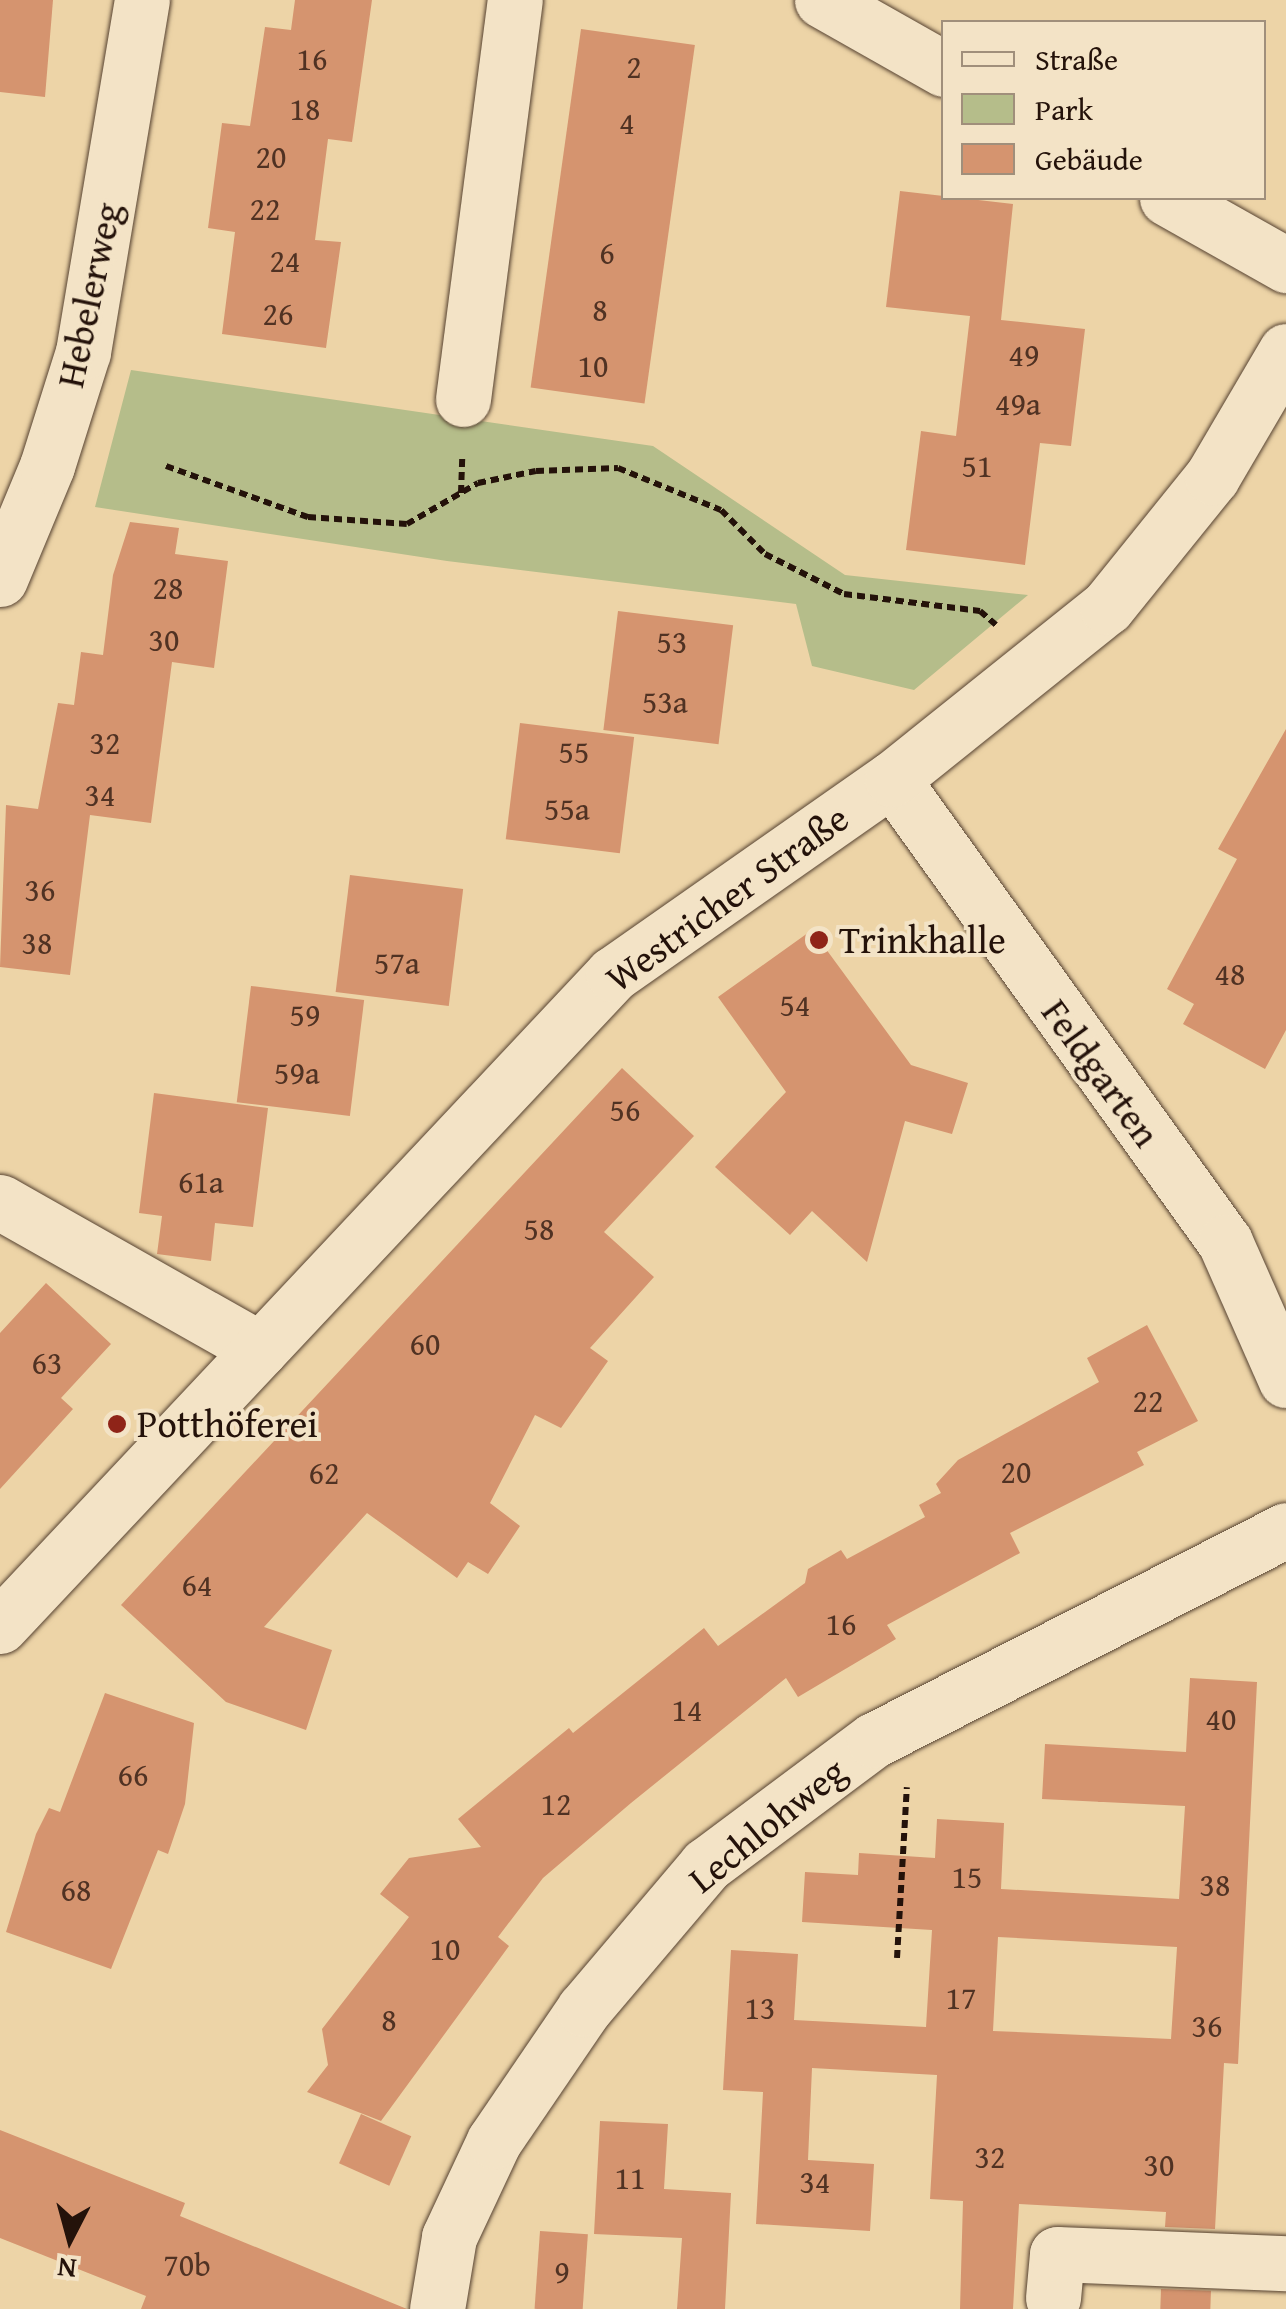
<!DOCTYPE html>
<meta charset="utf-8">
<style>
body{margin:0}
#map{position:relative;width:1286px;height:2309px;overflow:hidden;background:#edd4a7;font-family:"Gentium Book Plus",serif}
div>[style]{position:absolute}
.green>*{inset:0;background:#b5bd8a}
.building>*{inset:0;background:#d5946f;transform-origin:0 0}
.path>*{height:6px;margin-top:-3px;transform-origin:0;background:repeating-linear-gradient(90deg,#24120a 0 8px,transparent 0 13px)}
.roads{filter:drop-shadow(0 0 2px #564231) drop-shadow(0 0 2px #564231)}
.minor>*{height:55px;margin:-27.5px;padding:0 27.5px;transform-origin:27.5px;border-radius:27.5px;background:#f3e3c6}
.dots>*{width:28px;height:28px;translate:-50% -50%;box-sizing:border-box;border:5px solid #f3e3c6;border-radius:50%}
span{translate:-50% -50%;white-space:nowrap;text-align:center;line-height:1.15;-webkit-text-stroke:8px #f3e3c6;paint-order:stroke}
.number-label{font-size:32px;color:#503223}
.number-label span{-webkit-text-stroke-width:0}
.street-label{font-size:38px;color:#24120a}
.poi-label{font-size:38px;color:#24120a}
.left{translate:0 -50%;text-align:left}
.legend{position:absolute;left:941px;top:20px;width:325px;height:180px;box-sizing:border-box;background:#f3e3c6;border:2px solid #a08f7b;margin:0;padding:12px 18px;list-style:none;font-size:30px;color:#24120a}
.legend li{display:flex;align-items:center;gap:20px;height:50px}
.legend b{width:50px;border:2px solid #a08f7b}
.north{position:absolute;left:20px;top:2189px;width:100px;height:100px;-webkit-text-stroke:8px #f3e3c6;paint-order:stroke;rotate:186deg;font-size:28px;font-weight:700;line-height:40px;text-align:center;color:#24120a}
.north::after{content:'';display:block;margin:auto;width:35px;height:45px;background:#24120a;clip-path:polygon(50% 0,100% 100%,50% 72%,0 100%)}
</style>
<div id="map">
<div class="green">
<div style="clip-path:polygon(131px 370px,653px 446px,845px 575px,1028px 595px,914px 690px,812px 666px,796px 604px,447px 561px,95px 507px)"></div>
</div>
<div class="building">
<div style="clip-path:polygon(0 0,53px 0,45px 97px,0 92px)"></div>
<div style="clip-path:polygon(295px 0,372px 0,352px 142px,328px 139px,315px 240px,341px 242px,326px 348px,222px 334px,235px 232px,208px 228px,222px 123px,250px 126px,265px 27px,291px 30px)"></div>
<div style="left:581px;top:29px;width:115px;height:362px;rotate:8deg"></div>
<div style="clip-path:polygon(900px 191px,1013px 204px,1001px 320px,1085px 329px,1071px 446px,1040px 443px,1025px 565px,906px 550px,921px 431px,956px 436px,970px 316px,886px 307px)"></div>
<div style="clip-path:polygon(130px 522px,179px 528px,175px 554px,228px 561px,214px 668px,172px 662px,151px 823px,90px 815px,70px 975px,0 967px,6px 805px,38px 809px,58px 703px,74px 705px,81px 652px,103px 655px,113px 575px)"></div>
<div style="left:618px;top:611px;width:116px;height:120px;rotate:7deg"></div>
<div style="left:520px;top:723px;width:115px;height:117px;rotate:7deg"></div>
<div style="clip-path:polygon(1286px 729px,1286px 1030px,1265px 1069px,1183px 1024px,1194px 1004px,1167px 989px,1237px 859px,1218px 849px)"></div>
<div style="left:350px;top:875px;width:114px;height:118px;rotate:7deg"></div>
<div style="clip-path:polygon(812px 930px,911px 1065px,968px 1083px,952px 1134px,905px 1121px,867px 1262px,812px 1211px,790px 1235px,715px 1167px,786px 1092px,718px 997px)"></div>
<div style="left:251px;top:986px;width:114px;height:117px;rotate:7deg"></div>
<div style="clip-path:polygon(622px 1068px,694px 1136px,604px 1232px,654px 1277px,590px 1348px,608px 1361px,561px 1428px,535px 1415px,490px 1503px,520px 1526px,488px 1574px,468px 1562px,457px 1578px,367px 1513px,264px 1627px,332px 1650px,306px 1730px,226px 1702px,121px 1605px)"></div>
<div style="clip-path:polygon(154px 1093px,268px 1108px,253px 1227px,215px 1223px,211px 1261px,157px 1254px,162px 1216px,139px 1213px)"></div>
<div style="clip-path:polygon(46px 1283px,111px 1344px,61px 1398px,73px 1409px,0 1489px,0 1333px)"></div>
<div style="clip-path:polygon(1147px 1325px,1198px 1421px,1137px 1452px,1144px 1465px,1010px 1533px,1020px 1553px,887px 1625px,896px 1639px,798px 1697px,786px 1678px,631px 1803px,543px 1878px,498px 1937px,509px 1946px,381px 2121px,307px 2092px,328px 2065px,322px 2029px,409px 1917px,380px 1894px,409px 1858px,481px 1847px,458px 1819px,569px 1728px,573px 1733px,704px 1628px,718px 1646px,805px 1583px,808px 1569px,841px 1550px,847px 1559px,925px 1517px,919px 1505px,941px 1493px,936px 1484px,958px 1460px,1099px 1382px,1087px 1358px)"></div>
<div style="clip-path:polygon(evenodd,1190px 1678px,1257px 1682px,1238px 2064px,1224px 2063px,1215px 2229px,1165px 2227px,1166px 2212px,1019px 2204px,1013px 2309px,960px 2309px,963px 2201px,930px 2199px,937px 2075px,812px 2068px,808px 2160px,874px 2164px,870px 2231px,756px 2224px,763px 2092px,723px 2090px,731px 1950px,798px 1954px,794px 2020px,926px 2027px,932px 1930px,802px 1922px,805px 1872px,858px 1875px,859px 1853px,935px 1858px,937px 1819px,1004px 1823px,1001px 1889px,1179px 1899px,1185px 1806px,1042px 1799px,1045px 1744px,1186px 1752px,1190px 1678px,998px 1937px,1177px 1947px,1171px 2039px,993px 2031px,998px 1937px)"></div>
<div style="clip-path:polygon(105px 1693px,194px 1723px,185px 1804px,168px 1854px,158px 1850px,111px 1969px,6px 1932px,36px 1834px,49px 1808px,60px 1812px)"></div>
<div style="left:361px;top:2114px;width:55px;height:54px;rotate:24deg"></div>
<div style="clip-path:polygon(600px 2121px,668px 2124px,664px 2189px,731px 2193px,725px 2309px,677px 2309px,682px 2238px,594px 2234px)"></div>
<div style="clip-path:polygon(0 2130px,185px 2203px,180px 2216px,407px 2309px,141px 2309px,146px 2296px,0 2238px)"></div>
<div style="left:540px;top:2231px;width:48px;height:78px;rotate:4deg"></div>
<div style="left:1161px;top:2289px;width:50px;height:20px;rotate:2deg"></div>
</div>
<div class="path">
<div style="left:166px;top:466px;width:151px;rotate:19.8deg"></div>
<div style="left:308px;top:517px;width:99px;rotate:4deg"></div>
<div style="left:407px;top:524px;width:82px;rotate:-30deg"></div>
<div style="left:478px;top:483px;width:59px;rotate:-11.7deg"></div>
<div style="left:536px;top:471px;width:82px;rotate:-2.1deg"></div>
<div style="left:618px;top:468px;width:111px;rotate:22.2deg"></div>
<div style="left:721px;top:510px;width:62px;rotate:45deg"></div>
<div style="left:765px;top:554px;width:89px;rotate:26.9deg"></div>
<div style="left:844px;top:594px;width:137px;rotate:7.1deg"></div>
<div style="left:980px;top:611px;width:21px;rotate:41deg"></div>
<div style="left:461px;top:493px;width:37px;rotate:-88deg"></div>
<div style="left:897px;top:1958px;width:171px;rotate:-86.7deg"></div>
</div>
<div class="roads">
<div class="minor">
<div style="left:822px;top:0;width:140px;rotate:29.5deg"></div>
<div style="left:1167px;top:198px;width:137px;rotate:29.4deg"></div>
<div style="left:463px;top:399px;width:402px;rotate:-82.6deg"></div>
<div style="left:0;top:579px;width:122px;rotate:-67.4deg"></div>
<div style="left:47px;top:466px;width:120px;rotate:-72.5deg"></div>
<div style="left:83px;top:352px;width:357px;rotate:-80.5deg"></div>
<div style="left:892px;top:779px;width:570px;rotate:54.28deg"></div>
<div style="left:1225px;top:1242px;width:151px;rotate:66.2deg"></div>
<div style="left:0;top:1202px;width:299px;rotate:29.5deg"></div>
<div style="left:0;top:1626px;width:895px;rotate:-46.77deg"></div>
<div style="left:613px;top:974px;width:340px;rotate:-35deg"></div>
<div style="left:892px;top:779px;width:275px;rotate:-38.7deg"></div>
<div style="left:1107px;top:607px;width:167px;rotate:-51.1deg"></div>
<div style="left:1212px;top:477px;width:146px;rotate:-59.6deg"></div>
<div style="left:1053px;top:2298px;width:44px;rotate:-84.8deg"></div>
<div style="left:1057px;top:2254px;width:229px;rotate:2.3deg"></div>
<div style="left:437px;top:2309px;width:73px;rotate:-80.5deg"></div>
<div style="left:449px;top:2237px;width:106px;rotate:-64.9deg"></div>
<div style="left:494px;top:2141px;width:160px;rotate:-55.7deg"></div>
<div style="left:584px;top:2009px;width:189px;rotate:-49.7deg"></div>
<div style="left:706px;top:1865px;width:209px;rotate:-36.7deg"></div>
<div style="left:874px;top:1740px;width:462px;rotate:-27deg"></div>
</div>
</div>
<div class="dots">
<div style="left:819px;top:940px;background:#8f2418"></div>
<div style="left:117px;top:1424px;background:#8f2418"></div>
</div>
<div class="number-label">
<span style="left:312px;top:59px">16</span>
<span style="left:634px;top:67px">2</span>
<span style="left:305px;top:109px">18</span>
<span style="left:627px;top:123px">4</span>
<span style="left:271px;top:157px">20</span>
<span style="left:265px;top:209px">22</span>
<span style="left:607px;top:253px">6</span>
<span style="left:285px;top:261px">24</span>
<span style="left:600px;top:310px">8</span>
<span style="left:278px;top:314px">26</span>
<span style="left:1024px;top:355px">49</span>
<span style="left:593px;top:366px">10</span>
<span style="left:1018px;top:404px">49a</span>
<span style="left:977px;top:466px">51</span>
<span style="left:168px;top:588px">28</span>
<span style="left:164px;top:640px">30</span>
<span style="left:672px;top:642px">53</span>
<span style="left:665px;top:702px">53a</span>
<span style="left:105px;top:743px">32</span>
<span style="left:574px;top:752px">55</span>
<span style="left:100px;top:795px">34</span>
<span style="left:567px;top:809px">55a</span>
<span style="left:40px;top:890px">36</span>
<span style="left:37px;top:943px">38</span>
<span style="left:397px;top:963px">57a</span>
<span style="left:1230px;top:974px">48</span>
<span style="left:795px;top:1005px">54</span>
<span style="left:305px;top:1015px">59</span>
<span style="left:297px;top:1073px">59a</span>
<span style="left:625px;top:1110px">56</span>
<span style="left:201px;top:1182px">61a</span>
<span style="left:539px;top:1229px">58</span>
<span style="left:425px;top:1344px">60</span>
<span style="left:47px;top:1363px">63</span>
<span style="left:1148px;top:1401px">22</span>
<span style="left:1016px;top:1472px">20</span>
<span style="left:324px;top:1473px">62</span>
<span style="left:197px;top:1585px">64</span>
<span style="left:841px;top:1624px">16</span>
<span style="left:687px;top:1710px">14</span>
<span style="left:1221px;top:1719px">40</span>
<span style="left:133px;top:1775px">66</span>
<span style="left:556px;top:1804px">12</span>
<span style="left:967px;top:1877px">15</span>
<span style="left:1215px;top:1885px">38</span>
<span style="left:76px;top:1890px">68</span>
<span style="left:445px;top:1949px">10</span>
<span style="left:961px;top:1998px">17</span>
<span style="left:760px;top:2008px">13</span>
<span style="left:389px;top:2020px">8</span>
<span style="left:1207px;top:2026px">36</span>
<span style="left:990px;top:2157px">32</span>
<span style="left:1159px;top:2165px">30</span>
<span style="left:630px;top:2178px">11</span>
<span style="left:815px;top:2182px">34</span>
<span style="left:187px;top:2265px">70b</span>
<span style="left:562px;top:2272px">9</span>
</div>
<div class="street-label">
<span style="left:89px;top:295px;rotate:-78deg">Hebelerweg</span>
<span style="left:727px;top:898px;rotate:-36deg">Westricher Straße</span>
<span style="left:1101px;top:1073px;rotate:54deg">Feldgarten</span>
<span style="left:767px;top:1825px;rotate:-39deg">Lechlohweg</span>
</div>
<div class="poi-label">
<span class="left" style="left:839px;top:940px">Trinkhalle</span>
<span class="left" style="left:137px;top:1424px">Potthöferei</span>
</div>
<ul class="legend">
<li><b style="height:12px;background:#f3e3c6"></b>Straße</li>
<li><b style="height:28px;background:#b5bd8a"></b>Park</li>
<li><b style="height:28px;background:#d5946f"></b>Gebäude</li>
</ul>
<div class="north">N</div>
</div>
